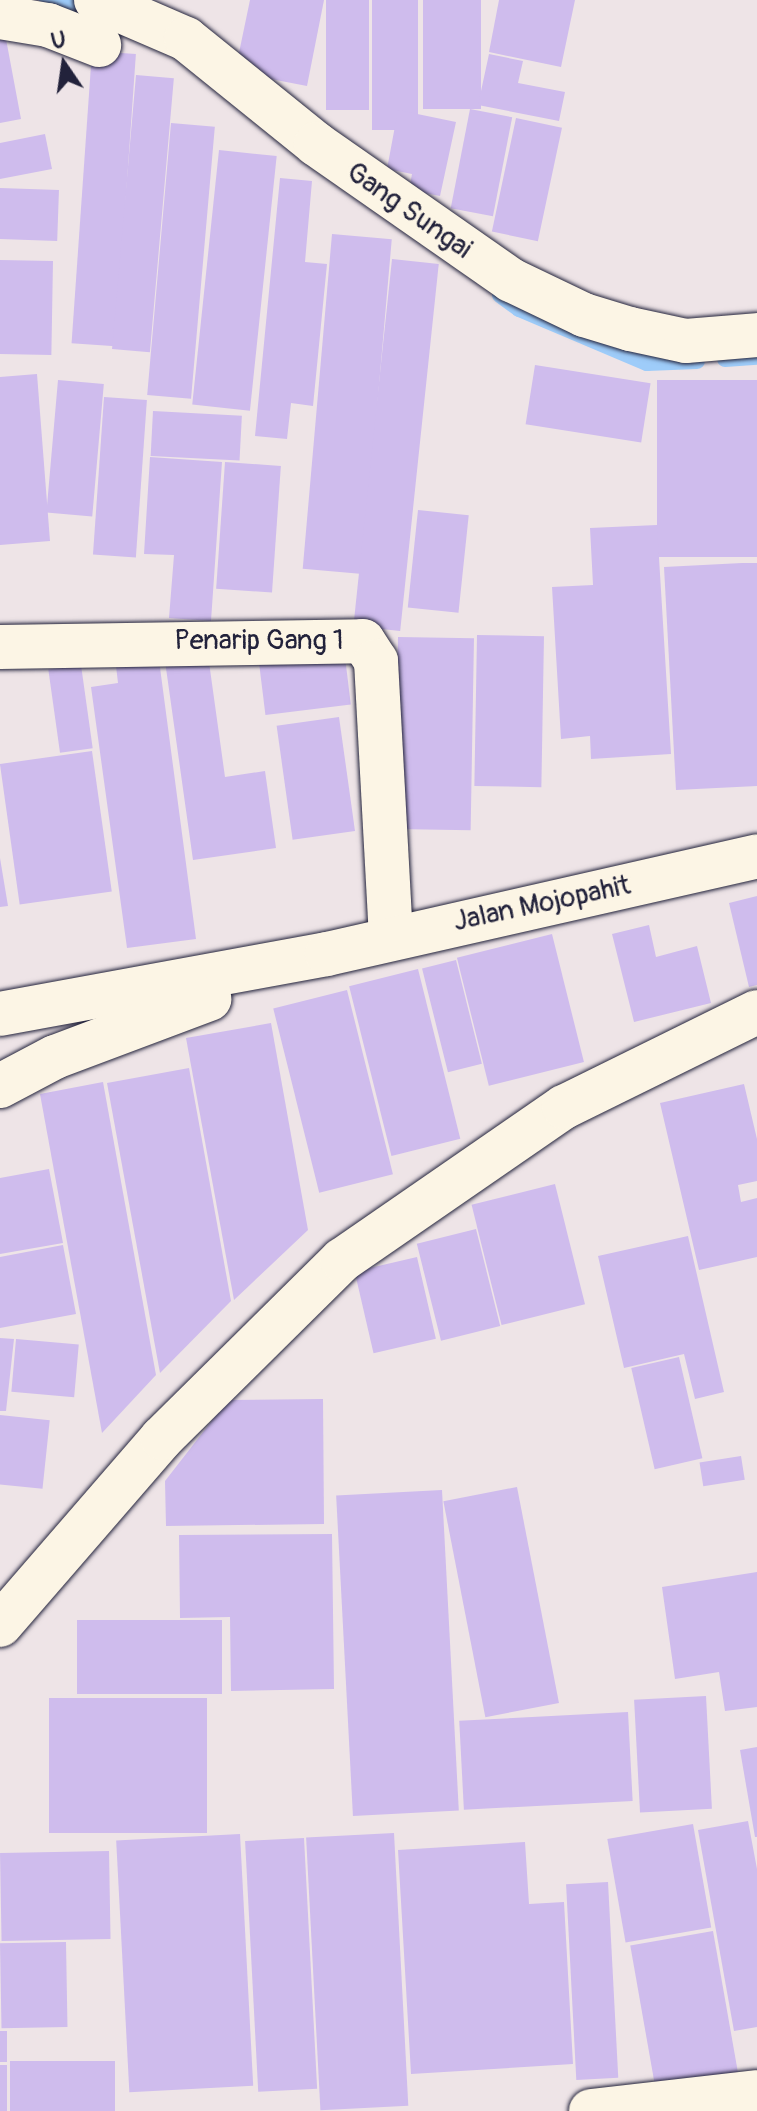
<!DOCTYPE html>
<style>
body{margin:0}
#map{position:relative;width:757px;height:2111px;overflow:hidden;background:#eee4e7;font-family:Pangolin,sans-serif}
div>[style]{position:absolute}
.stream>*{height:16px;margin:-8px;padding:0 8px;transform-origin:8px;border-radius:8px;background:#9eccf9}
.building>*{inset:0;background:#cfbced;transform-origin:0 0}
.roads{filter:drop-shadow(0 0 2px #22223b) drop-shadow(0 0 2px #22223b)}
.minor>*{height:44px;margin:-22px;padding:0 22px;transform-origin:22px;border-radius:22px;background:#fcf5e5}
.secondary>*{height:44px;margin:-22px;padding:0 22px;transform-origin:22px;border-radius:22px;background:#fcf5e5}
span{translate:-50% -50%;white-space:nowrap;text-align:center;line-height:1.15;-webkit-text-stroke:6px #fcf5e5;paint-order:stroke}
.street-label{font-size:28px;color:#22223b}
.north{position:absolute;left:24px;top:24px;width:80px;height:80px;-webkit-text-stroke:6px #fcf5e5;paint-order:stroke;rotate:347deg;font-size:22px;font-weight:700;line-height:32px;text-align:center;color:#22223b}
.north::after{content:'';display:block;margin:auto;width:28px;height:36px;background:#22223b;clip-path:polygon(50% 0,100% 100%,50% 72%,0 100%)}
</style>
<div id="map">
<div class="stream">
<div style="left:47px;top:0;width:50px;rotate:15.2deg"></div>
<div style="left:500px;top:295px;width:24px;rotate:36deg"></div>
<div style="left:519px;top:309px;width:139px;rotate:22.9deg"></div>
<div style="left:647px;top:363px;width:50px;rotate:-2.3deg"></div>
<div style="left:725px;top:359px;width:32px;rotate:-4deg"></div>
</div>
<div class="building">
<div style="clip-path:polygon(250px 0,324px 0,307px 86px,235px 72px)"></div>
<div style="left:326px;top:0;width:43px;height:110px"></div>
<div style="left:372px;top:0;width:46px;height:130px"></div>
<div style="left:423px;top:0;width:58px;height:109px"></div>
<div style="clip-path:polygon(499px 0,575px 0,561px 67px,489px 52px)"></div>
<div style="clip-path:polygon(6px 39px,21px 119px,0 123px,0 40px)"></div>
<div style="left:92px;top:51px;width:44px;height:293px;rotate:4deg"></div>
<div style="clip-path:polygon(489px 54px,523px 61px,518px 83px,565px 92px,559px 121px,478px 105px)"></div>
<div style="left:136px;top:75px;width:38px;height:275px;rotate:5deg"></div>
<div style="left:470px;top:109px;width:43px;height:101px;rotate:11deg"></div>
<div style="clip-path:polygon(398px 110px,456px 122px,440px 196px,409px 190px,412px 174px,387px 169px)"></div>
<div style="left:516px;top:118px;width:47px;height:116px;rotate:12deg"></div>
<div style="left:171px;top:123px;width:44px;height:273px;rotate:5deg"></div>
<div style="clip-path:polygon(45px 134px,52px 169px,0 179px,0 143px)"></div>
<div style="left:219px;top:150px;width:58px;height:256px;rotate:6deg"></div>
<div style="clip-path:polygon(280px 178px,312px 181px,305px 262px,327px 264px,313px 406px,291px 403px,287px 439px,255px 436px)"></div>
<div style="left:0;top:188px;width:59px;height:51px;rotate:2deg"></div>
<div style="left:332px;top:234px;width:60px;height:336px;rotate:5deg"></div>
<div style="left:392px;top:259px;width:47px;height:369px;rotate:6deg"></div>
<div style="left:0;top:260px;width:53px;height:94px;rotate:1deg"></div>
<div style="left:535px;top:365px;width:117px;height:60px;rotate:9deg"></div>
<div style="clip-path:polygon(37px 374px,50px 541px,0 545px,0 377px)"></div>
<div style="left:58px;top:380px;width:46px;height:133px;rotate:5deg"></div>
<div style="left:757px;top:380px;width:177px;height:100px;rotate:90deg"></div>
<div style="left:104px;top:397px;width:43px;height:158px;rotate:4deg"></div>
<div style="left:153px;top:411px;width:89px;height:45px;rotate:3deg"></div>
<div style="clip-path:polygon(150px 457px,222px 462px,211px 621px,169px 618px,174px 555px,144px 554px)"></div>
<div style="left:225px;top:462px;width:56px;height:127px;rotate:4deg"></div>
<div style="left:418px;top:510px;width:51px;height:98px;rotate:6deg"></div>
<div style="clip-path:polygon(657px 525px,671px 754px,591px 759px,590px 736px,561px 739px,552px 587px,593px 585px,590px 528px)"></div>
<div style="clip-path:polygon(742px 563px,757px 563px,757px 786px,676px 790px,664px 567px)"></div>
<div style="left:477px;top:635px;width:67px;height:151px;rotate:1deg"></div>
<div style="left:398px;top:637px;width:76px;height:192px;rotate:1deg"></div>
<div style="left:343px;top:641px;width:64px;height:86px;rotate:83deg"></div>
<div style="clip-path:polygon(208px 655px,225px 777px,265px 771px,276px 848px,193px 860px,165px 661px)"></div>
<div style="clip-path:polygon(159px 660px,196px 939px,127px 948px,91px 687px,118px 683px,116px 666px)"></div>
<div style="left:81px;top:665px;width:84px;height:33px;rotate:82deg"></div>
<div style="left:339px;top:717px;width:115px;height:63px;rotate:82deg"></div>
<div style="left:92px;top:751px;width:142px;height:93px;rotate:82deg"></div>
<div style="clip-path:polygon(0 858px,8px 906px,0 907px)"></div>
<div style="clip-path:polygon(757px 896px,757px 985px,749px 987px,729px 903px)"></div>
<div style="clip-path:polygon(649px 925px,656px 957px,697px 946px,711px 1003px,634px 1022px,612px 934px)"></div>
<div style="left:552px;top:934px;width:132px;height:98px;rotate:76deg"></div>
<div style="left:456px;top:960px;width:107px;height:35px;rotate:76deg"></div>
<div style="left:418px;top:969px;width:175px;height:71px;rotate:76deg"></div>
<div style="left:347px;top:990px;width:190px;height:76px;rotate:76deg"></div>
<div style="clip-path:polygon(271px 1023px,308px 1230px,234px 1300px,186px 1038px)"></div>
<div style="clip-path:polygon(189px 1068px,231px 1301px,160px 1373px,107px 1083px)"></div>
<div style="clip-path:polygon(103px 1082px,156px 1375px,102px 1433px,40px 1094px)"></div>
<div style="clip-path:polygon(744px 1084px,757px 1139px,757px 1181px,738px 1185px,741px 1202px,757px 1198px,757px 1257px,699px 1270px,660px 1103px)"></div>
<div style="clip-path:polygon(49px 1169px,63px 1243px,0 1254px,0 1178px)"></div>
<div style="left:555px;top:1184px;width:124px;height:86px;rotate:76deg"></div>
<div style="left:476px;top:1229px;width:100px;height:61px;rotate:76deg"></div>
<div style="clip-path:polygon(688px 1236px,724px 1392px,695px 1399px,684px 1354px,624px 1368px,598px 1256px)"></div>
<div style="clip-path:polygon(63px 1245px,76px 1314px,0 1328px,0 1257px)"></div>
<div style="left:417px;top:1257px;width:84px;height:64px;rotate:77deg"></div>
<div style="clip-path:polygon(0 1338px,14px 1339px,6px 1411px,0 1411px)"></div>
<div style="left:16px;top:1339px;width:63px;height:53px;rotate:5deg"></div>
<div style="left:679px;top:1357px;width:104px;height:49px;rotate:77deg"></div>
<div style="clip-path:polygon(323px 1399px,324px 1524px,166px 1526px,165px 1481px,228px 1400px)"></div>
<div style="left:0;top:1415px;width:50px;height:69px;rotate:6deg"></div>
<div style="left:741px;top:1456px;width:24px;height:42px;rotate:81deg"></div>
<div style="left:517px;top:1487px;width:220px;height:75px;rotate:79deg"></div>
<div style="left:442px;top:1490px;width:321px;height:106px;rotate:87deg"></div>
<div style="clip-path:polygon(332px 1534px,334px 1689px,231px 1691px,230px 1617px,180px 1618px,179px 1535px)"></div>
<div style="clip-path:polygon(757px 1572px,757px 1707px,725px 1711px,719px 1672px,675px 1679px,662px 1587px)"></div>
<div style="left:222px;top:1620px;width:74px;height:145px;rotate:90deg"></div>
<div style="left:706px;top:1696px;width:113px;height:72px;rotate:87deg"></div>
<div style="left:207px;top:1698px;width:135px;height:158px;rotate:90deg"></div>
<div style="left:628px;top:1712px;width:89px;height:169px;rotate:87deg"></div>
<div style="clip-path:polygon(757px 1747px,757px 1837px,755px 1837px,740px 1750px)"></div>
<div style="clip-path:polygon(748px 1821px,757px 1869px,757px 2027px,734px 2031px,698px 1830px)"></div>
<div style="left:693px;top:1824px;width:105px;height:87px;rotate:80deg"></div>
<div style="left:394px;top:1833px;width:273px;height:88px;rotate:87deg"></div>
<div style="left:240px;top:1834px;width:252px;height:124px;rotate:87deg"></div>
<div style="left:304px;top:1838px;width:251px;height:59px;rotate:87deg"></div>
<div style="clip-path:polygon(525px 1842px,529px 1904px,564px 1902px,573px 2064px,411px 2074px,398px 1850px)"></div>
<div style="left:109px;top:1851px;width:88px;height:109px;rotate:89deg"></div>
<div style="left:608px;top:1882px;width:196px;height:42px;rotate:87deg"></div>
<div style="left:713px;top:1931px;width:152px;height:84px;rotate:80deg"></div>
<div style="left:66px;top:1942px;width:85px;height:66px;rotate:89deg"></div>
<div style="left:0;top:2031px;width:7px;height:31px"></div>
<div style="left:115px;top:2061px;width:50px;height:105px;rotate:90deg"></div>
<div style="left:0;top:2065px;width:7px;height:46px"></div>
</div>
<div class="roads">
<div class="minor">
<div style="left:96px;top:0;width:98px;rotate:23.4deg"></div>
<div style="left:186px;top:39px;width:167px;rotate:38.9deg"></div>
<div style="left:316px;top:144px;width:238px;rotate:34.9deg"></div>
<div style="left:511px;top:280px;width:81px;rotate:25.6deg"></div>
<div style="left:584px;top:315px;width:48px;rotate:16.9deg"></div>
<div style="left:630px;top:329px;width:57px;rotate:12.1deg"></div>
<div style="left:686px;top:341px;width:71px;rotate:-4.8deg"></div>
<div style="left:0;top:17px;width:49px;rotate:9.5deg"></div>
<div style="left:48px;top:25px;width:55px;rotate:21.4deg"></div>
<div style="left:0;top:647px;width:363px;rotate:-0.9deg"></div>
<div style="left:363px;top:641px;width:24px;rotate:57deg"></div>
<div style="left:376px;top:661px;width:276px;rotate:86.9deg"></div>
<div style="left:0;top:1625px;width:247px;rotate:-49.1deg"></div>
<div style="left:162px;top:1438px;width:253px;rotate:-44.7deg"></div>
<div style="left:342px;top:1260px;width:270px;rotate:-34.6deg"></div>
<div style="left:564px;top:1107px;width:215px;rotate:-26.2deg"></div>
<div style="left:591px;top:2111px;width:167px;rotate:-6.5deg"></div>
</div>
<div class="secondary">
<div style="left:0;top:1014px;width:332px;rotate:-10.4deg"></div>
<div style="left:327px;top:954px;width:441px;rotate:-12.8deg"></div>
<div style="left:0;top:1086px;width:62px;rotate:-27.8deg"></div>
<div style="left:55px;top:1057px;width:165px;rotate:-20.6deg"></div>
</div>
</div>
<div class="street-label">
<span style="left:409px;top:211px;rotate:35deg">Gang Sungai</span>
<span style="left:259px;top:641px">Penarip Gang 1</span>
<span style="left:542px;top:904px;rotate:-12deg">Jalan Mojopahit</span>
</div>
<div class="north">U</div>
</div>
